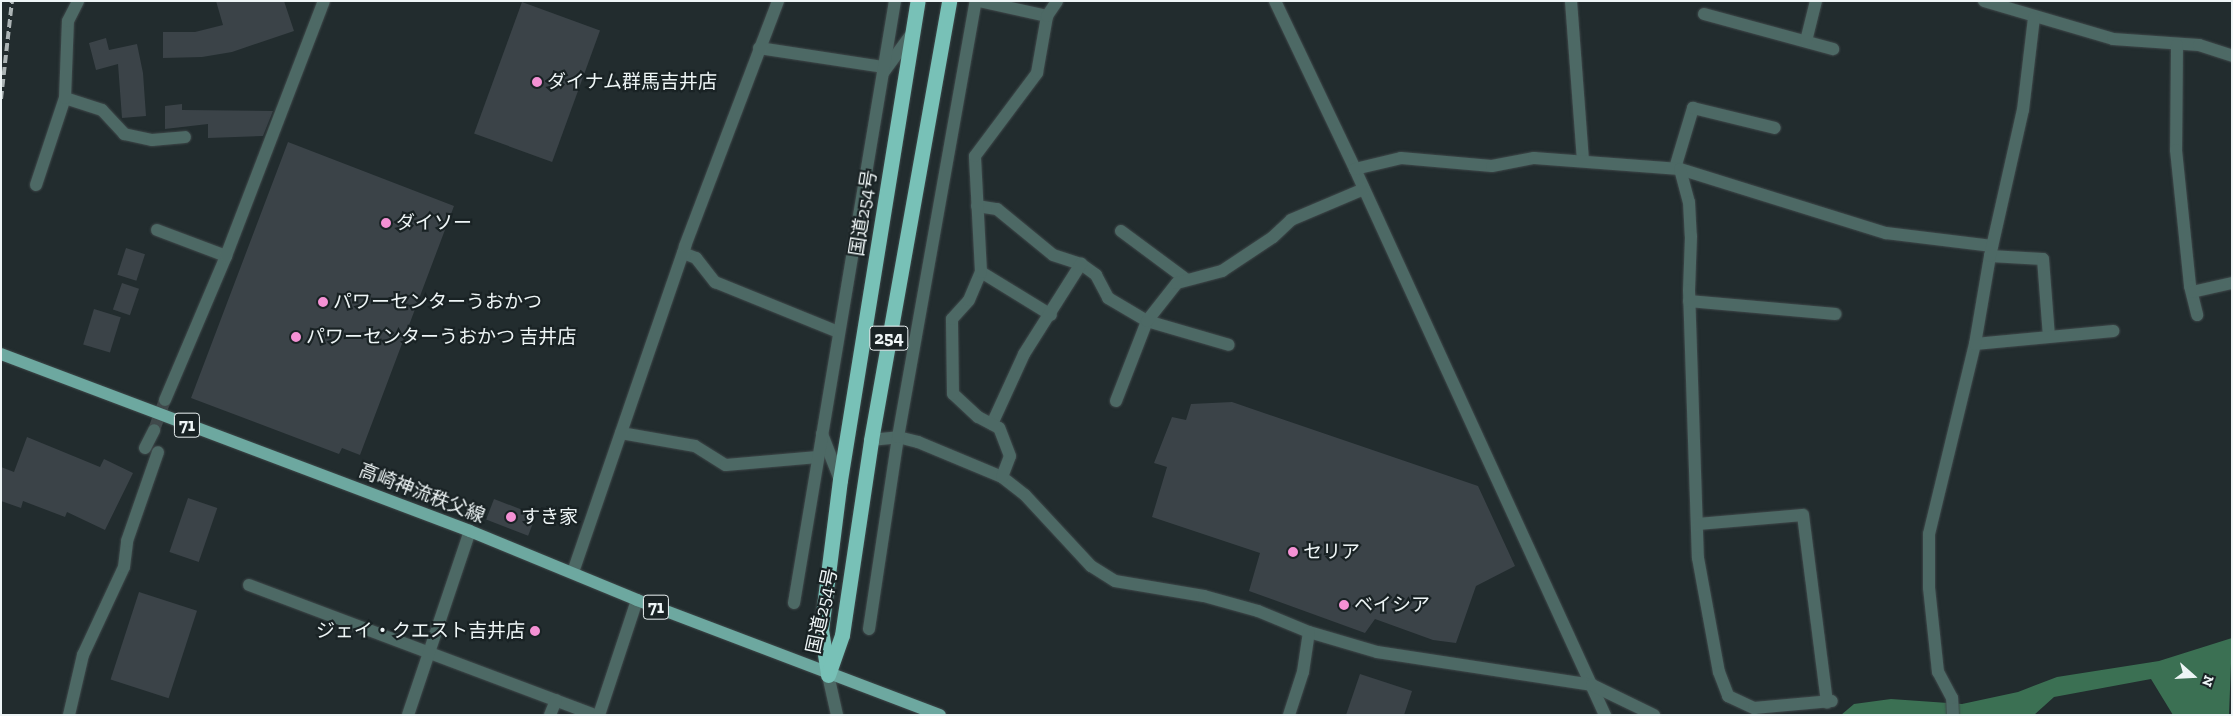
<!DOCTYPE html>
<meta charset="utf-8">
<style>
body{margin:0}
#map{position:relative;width:2233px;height:716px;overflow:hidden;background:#222c2e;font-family:"Zilla Slab","Noto Sans JP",serif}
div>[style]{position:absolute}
.forest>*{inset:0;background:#3b7053}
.building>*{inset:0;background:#3b4348;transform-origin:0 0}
.minor-tunnel>*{height:12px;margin-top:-6px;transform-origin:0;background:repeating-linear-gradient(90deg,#414a4c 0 12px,transparent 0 18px)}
.roads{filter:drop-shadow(0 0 1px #3f484a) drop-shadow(0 0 1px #3f484a)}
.minor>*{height:12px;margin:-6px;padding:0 6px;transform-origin:6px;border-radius:6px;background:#4d6965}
.major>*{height:12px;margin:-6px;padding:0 6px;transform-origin:6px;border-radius:6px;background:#6da8a0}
.highway>*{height:15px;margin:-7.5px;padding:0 7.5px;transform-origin:7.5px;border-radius:7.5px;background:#78c1b7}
.rail>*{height:4px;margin-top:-2px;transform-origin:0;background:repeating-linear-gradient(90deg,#acb4b5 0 8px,transparent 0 12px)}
.dots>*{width:14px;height:14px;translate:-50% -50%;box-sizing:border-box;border:2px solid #192224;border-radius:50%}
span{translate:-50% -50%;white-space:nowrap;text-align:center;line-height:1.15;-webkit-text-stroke:4.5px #192224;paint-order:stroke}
.shield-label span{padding:1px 4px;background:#192224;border:1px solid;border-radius:4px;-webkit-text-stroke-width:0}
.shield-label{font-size:18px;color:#eef5f6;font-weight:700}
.poi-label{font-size:19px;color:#eef5f6}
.left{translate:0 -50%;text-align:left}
.right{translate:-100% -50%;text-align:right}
.street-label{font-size:19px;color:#eef5f6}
.frame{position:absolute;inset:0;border:2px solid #eef5f6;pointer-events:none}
.north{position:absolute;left:2168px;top:651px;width:50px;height:50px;-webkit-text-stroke:4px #192224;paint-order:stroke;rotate:109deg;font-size:14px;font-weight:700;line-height:20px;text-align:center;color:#eef5f6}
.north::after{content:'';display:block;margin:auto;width:18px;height:22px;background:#eef5f6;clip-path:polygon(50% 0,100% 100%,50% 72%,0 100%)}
</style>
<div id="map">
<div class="forest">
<div style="clip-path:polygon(2232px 638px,2229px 715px,2173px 715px,2151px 679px,2054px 697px,2034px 715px,1841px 715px,1854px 704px,1891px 699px,1962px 704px,2018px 692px,2057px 677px,2159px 661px)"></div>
</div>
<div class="building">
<div style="clip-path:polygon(216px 1px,284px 1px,294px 31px,232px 52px,202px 57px,163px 58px,163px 32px,195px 32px,223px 25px)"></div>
<div style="left:522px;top:2px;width:83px;height:140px;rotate:20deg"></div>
<div style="clip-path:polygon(106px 38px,109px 50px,137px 44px,143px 73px,146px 116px,122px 118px,118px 64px,96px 70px,89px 43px)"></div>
<div style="clip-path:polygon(182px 104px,182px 110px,273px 111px,263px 136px,208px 138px,208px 124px,165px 129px,165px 106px)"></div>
<div style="clip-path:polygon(288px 142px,454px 206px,360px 455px,342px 448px,339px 454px,191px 398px)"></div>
<div style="left:126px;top:248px;width:20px;height:28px;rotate:18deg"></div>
<div style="left:122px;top:283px;width:18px;height:28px;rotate:19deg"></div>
<div style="left:94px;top:309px;width:28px;height:37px;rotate:17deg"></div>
<div style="clip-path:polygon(1232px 402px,1478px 486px,1515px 566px,1476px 586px,1456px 643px,1433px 640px,1375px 619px,1365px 633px,1249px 591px,1260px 553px,1152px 517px,1167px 467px,1154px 463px,1172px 417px,1186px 420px,1191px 404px)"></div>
<div style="clip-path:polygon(27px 437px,100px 467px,104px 459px,133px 473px,105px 530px,67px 512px,65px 517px,23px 501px,21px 508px,1px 501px,1px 467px,14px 472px)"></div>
<div style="left:188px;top:498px;width:31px;height:57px;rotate:19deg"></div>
<div style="left:494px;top:499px;width:45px;height:22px;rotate:21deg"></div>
<div style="left:139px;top:592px;width:61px;height:92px;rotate:18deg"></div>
<div style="clip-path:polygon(1360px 674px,1412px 691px,1404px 715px,1346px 715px)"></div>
</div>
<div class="minor-tunnel">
<div style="left:154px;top:430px;width:32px;rotate:-70deg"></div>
</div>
<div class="roads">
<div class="minor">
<div style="left:979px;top:1px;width:70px;rotate:12.4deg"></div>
<div style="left:1275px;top:1px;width:186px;rotate:64.5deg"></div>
<div style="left:1355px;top:169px;width:601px;rotate:65.4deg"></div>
<div style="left:1571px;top:1px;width:158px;rotate:85.7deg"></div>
<div style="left:1984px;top:1px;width:134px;rotate:16.4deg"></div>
<div style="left:2113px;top:39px;width:86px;rotate:4deg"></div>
<div style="left:2199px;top:45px;width:35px;rotate:18deg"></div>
<div style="left:1704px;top:14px;width:134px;rotate:15.2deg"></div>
<div style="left:1806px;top:41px;width:41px;rotate:-76deg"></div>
<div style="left:2177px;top:45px;width:105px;rotate:90.5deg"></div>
<div style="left:2176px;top:150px;width:137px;rotate:84.1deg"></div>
<div style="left:2190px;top:286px;width:30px;rotate:76deg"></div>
<div style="left:759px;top:48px;width:125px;rotate:8.7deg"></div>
<div style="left:883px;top:73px;width:51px;rotate:-53.8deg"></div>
<div style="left:65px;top:98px;width:39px;rotate:18deg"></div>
<div style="left:102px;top:110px;width:33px;rotate:47deg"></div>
<div style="left:124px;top:134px;width:29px;rotate:12deg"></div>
<div style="left:152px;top:140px;width:33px;rotate:-5deg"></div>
<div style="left:1675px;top:168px;width:63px;rotate:-73.3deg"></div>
<div style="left:1693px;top:108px;width:84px;rotate:13.7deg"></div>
<div style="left:1355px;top:169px;width:47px;rotate:-13.4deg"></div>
<div style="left:1401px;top:158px;width:91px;rotate:5deg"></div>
<div style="left:1492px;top:166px;width:43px;rotate:-10.8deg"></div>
<div style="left:1534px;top:158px;width:146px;rotate:4.3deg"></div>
<div style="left:1680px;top:169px;width:216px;rotate:17.3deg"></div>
<div style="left:1886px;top:233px;width:107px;rotate:7deg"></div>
<div style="left:1680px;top:169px;width:34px;rotate:75deg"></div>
<div style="left:1689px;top:202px;width:34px;rotate:87deg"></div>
<div style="left:1691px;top:236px;width:54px;rotate:92.1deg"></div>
<div style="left:1689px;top:290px;width:268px;rotate:88.1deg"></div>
<div style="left:1698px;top:558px;width:116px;rotate:79.6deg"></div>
<div style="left:1719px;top:672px;width:26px;rotate:69deg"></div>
<div style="left:1728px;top:696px;width:29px;rotate:25deg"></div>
<div style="left:1754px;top:708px;width:78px;rotate:-5.1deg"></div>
<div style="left:36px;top:185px;width:92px;rotate:-71.6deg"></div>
<div style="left:65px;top:98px;width:77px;rotate:-87.8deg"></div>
<div style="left:68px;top:21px;width:22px;rotate:-63deg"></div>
<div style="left:977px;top:206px;width:20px;rotate:9deg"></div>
<div style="left:997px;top:209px;width:72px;rotate:39.4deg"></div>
<div style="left:1053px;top:255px;width:29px;rotate:18deg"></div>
<div style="left:1081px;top:264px;width:19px;rotate:36deg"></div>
<div style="left:1096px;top:275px;width:26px;rotate:62deg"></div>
<div style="left:1108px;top:298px;width:45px;rotate:30.5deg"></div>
<div style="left:1147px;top:321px;width:85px;rotate:16.3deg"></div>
<div style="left:157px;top:230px;width:74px;rotate:20.6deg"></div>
<div style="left:1121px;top:231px;width:82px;rotate:36.6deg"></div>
<div style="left:683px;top:253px;width:14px;rotate:21deg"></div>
<div style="left:696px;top:258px;width:31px;rotate:52deg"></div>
<div style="left:715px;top:282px;width:133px;rotate:22.1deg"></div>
<div style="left:1990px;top:256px;width:53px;rotate:3.2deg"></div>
<div style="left:2043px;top:259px;width:78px;rotate:85.6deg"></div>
<div style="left:981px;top:272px;width:82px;rotate:31.6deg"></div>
<div style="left:2192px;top:292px;width:41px;rotate:-12.7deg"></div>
<div style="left:1689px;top:301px;width:147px;rotate:5.1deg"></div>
<div style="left:1975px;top:344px;width:139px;rotate:-5.4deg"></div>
<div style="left:165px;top:400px;width:156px;rotate:-67deg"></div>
<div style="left:226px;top:256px;width:273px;rotate:-69deg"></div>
<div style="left:1116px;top:401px;width:86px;rotate:-68.8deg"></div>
<div style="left:1147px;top:321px;width:48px;rotate:-51.7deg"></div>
<div style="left:1177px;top:283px;width:47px;rotate:-14.9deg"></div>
<div style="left:1222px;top:271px;width:61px;rotate:-33.7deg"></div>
<div style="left:1273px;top:237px;width:25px;rotate:-43deg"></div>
<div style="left:1291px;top:220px;width:79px;rotate:-23deg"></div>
<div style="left:992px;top:424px;width:77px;rotate:-65.4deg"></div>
<div style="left:1024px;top:354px;width:107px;rotate:-57.7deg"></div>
<div style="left:621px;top:433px;width:75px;rotate:10deg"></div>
<div style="left:695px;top:446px;width:36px;rotate:32deg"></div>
<div style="left:726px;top:465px;width:92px;rotate:-5deg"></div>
<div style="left:822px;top:434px;width:49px;rotate:68.6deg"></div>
<div style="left:871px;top:440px;width:27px;rotate:-6deg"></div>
<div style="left:898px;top:437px;width:21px;rotate:14deg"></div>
<div style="left:918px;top:442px;width:91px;rotate:22.6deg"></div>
<div style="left:1002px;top:477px;width:29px;rotate:38deg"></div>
<div style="left:1025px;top:495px;width:97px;rotate:47.1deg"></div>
<div style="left:1091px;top:566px;width:28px;rotate:32deg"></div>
<div style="left:1115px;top:581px;width:90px;rotate:9.6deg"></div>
<div style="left:1204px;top:596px;width:56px;rotate:15.5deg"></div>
<div style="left:1258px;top:611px;width:55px;rotate:22.4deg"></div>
<div style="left:1309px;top:632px;width:71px;rotate:16.4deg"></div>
<div style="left:1377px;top:652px;width:218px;rotate:8.7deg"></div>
<div style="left:1592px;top:685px;width:69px;rotate:25.8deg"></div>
<div style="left:145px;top:448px;width:20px;rotate:-63deg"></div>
<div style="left:1002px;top:477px;width:22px;rotate:-69deg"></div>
<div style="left:1010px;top:456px;width:30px;rotate:-111deg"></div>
<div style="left:999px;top:428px;width:24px;rotate:-152deg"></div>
<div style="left:978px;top:417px;width:34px;rotate:-137deg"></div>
<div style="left:953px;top:394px;width:75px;rotate:-90.8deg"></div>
<div style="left:952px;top:319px;width:25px;rotate:-48deg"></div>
<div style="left:969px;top:300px;width:30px;rotate:-67deg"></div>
<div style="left:981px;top:272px;width:116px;rotate:-93deg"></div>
<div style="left:975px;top:156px;width:104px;rotate:-53.2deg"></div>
<div style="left:1037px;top:73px;width:58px;rotate:-80deg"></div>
<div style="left:1047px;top:16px;width:18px;rotate:-56deg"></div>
<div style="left:1698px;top:524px;width:105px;rotate:-4.9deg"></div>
<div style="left:1803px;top:515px;width:189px;rotate:82.7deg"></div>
<div style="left:573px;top:572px;width:345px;rotate:-71deg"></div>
<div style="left:685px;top:246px;width:262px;rotate:-69.2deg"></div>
<div style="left:249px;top:585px;width:369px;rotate:20.6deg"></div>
<div style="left:794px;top:603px;width:610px;rotate:-80.48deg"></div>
<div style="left:869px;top:629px;width:194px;rotate:-81.4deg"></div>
<div style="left:898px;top:437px;width:443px;rotate:-79.9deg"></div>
<div style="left:828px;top:675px;width:41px;rotate:77.3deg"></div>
<div style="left:69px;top:715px;width:62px;rotate:-76.9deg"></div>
<div style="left:83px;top:655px;width:97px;rotate:-65deg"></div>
<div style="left:124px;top:567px;width:26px;rotate:-83deg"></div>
<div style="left:127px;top:541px;width:94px;rotate:-70.8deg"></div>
<div style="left:408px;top:715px;width:194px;rotate:-71.4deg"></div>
<div style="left:550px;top:715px;width:16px;rotate:-68deg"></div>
<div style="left:599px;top:715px;width:121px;rotate:-71.7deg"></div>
<div style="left:1289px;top:715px;width:45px;rotate:-72deg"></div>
<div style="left:1303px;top:672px;width:40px;rotate:-81.5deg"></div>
<div style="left:1953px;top:715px;width:17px;rotate:-93deg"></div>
<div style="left:1952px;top:698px;width:30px;rotate:-118deg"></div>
<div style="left:1938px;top:672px;width:84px;rotate:-96.1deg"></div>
<div style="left:1929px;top:588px;width:54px;rotate:-90deg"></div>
<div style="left:1929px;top:534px;width:195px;rotate:-76.4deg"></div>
<div style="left:1975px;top:344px;width:89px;rotate:-80.3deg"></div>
<div style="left:1990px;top:256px;width:150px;rotate:-77.3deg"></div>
<div style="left:2023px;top:110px;width:93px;rotate:-83.2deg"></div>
</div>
<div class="major">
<div style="left:1px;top:354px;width:501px;rotate:20.68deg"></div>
<div style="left:470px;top:531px;width:181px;rotate:22.4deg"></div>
<div style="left:637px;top:600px;width:324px;rotate:20.8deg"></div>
</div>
<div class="highway">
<div style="left:828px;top:673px;width:44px;rotate:-99.2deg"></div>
<div style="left:821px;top:630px;width:151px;rotate:-82.8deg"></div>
<div style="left:840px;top:480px;width:485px;rotate:-80.8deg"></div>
<div style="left:828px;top:675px;width:42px;rotate:-70.7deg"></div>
<div style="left:842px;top:635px;width:197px;rotate:-81.5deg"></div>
<div style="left:871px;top:440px;width:446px;rotate:-79.9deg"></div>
</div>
</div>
<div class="rail">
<div style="left:1px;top:99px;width:99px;rotate:-83.6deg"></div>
</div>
<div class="dots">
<div style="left:537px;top:82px;background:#f491d4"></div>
<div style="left:386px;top:223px;background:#f491d4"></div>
<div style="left:323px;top:302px;background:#f491d4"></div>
<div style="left:296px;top:337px;background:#f491d4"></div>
<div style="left:511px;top:517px;background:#f491d4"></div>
<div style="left:1293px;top:552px;background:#f491d4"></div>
<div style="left:1344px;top:605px;background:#f491d4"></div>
<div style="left:535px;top:631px;background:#f491d4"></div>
</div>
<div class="shield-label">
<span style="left:889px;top:338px">254</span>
<span style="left:187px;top:425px">71</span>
<span style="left:656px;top:607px">71</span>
</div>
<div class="poi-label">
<span class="left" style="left:547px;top:82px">ダイナム群馬吉井店</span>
<span class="left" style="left:396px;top:223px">ダイソー</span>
<span class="left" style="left:333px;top:302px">パワーセンターうおかつ</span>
<span class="left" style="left:306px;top:337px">パワーセンターうおかつ 吉井店</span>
<span class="left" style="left:521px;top:517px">すき家</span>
<span class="left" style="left:1303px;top:552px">セリア</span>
<span class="left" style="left:1354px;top:605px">ベイシア</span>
<span class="right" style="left:525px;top:631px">ジェイ・クエスト吉井店</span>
</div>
<div class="street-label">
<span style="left:863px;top:213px;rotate:-81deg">国道254号</span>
<span style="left:422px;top:493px;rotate:21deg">高崎神流秩父線</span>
<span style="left:822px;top:611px;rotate:-78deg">国道254号</span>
</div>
<div class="frame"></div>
<div class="north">N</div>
</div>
